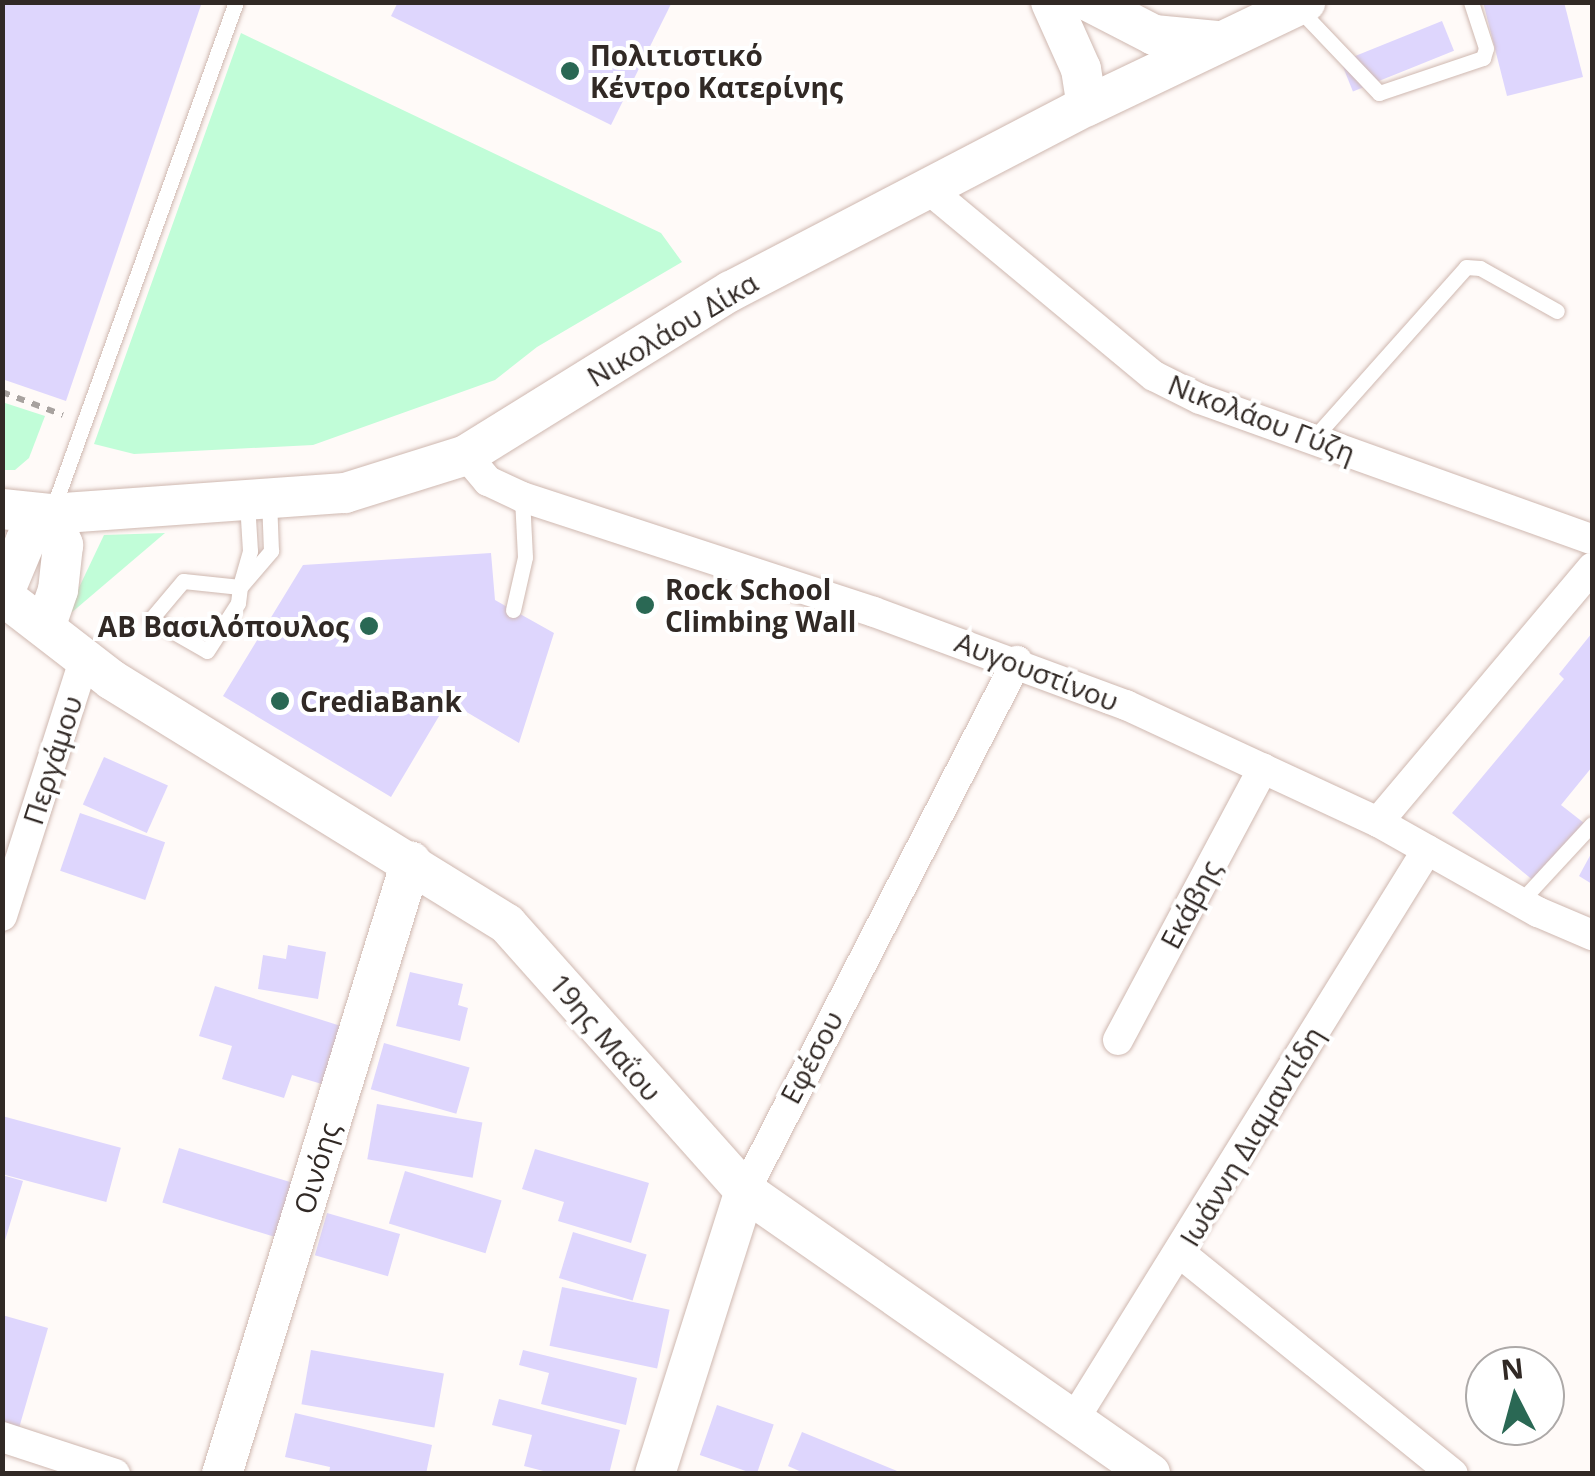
<!DOCTYPE html>
<meta charset="utf-8">
<style>
body{margin:0}
#map{position:relative;width:1595px;height:1476px;overflow:hidden;background:#fffaf8;font-family:"Open Sans",sans-serif}
div>[style]{position:absolute}
.green>*{inset:0;background:#c1fdd8}
.building>*{inset:0;background:#ded6fd;transform-origin:0 0}
.path>*{height:6px;margin-top:-3px;transform-origin:0;background:repeating-linear-gradient(90deg,#a8a29f 0 8px,transparent 0 16px)}
.roads{filter:drop-shadow(0 0 2px #cfb8b0) drop-shadow(0 0 2px #cfb8b0)}
.lane>*{height:15px;margin:-7.5px;padding:0 7.5px;transform-origin:7.5px;border-radius:7.5px;background:#fff}
.street>*{height:30px;margin:-15px;padding:0 15px;transform-origin:15px;border-radius:15px;background:#fff}
.secondary>*{height:40px;margin:-20px;padding:0 20px;transform-origin:20px;border-radius:20px;background:#fff}
.dots>*{width:28px;height:28px;translate:-50% -50%;box-sizing:border-box;border:5px solid #fff;border-radius:50%}
span{translate:-50% -50%;white-space:nowrap;text-align:center;line-height:1.15;-webkit-text-stroke:8px #fff;paint-order:stroke}
.poi-label{font-size:28px;color:#312925;font-weight:700}
.left{translate:0 -50%;text-align:left}
.right{translate:-100% -50%;text-align:right}
.street-label{font-size:28px;color:#312925}
.frame{position:absolute;inset:0;border:5px solid #312925;pointer-events:none}
.north{position:absolute;left:1465px;top:1346px;width:100px;height:100px;box-sizing:border-box;background:#fff;border:2px solid #ada9a8;border-radius:50%;rotate:354deg;font-size:28px;font-weight:700;line-height:40px;text-align:center;color:#312925}
.north::after{content:'';display:block;margin:auto;width:35px;height:45px;background:#2a6854;clip-path:polygon(50% 0,100% 100%,50% 72%,0 100%)}
</style>
<div id="map">
<div class="green">
<div style="clip-path:polygon(241px 33px,661px 233px,682px 262px,537px 347px,495px 380px,313px 445px,134px 454px,94px 444px)"></div>
<div style="clip-path:polygon(2px 402px,45px 416px,29px 458px,15px 470px,3px 470px)"></div>
<div style="clip-path:polygon(165px 533px,64px 619px,104px 535px)"></div>
</div>
<div class="building">
<div style="clip-path:polygon(2px 2px,202px 2px,66px 401px,2px 379px)"></div>
<div style="clip-path:polygon(398px 2px,672px 2px,611px 125px,391px 16px)"></div>
<div style="clip-path:polygon(1483px 2px,1564px 2px,1583px 77px,1507px 96px)"></div>
<div style="left:1442px;top:21px;width:32px;height:109px;rotate:68deg"></div>
<div style="clip-path:polygon(491px 553px,495px 600px,554px 633px,519px 743px,448px 701px,391px 797px,223px 696px,303px 565px)"></div>
<div style="clip-path:polygon(1592px 633px,1592px 767px,1561px 805px,1584px 823px,1535px 882px,1452px 813px,1564px 679px,1559px 674px)"></div>
<div style="left:104px;top:757px;width:70px;height:52px;rotate:24deg"></div>
<div style="left:80px;top:813px;width:90px;height:61px;rotate:19deg"></div>
<div style="clip-path:polygon(1592px 852px,1592px 884px,1579px 876px)"></div>
<div style="clip-path:polygon(288px 945px,326px 952px,318px 999px,258px 989px,263px 955px,286px 959px)"></div>
<div style="clip-path:polygon(410px 972px,463px 984px,458px 1005px,468px 1008px,460px 1041px,396px 1026px)"></div>
<div style="clip-path:polygon(215px 986px,344px 1027px,325px 1085px,292px 1075px,284px 1098px,222px 1079px,232px 1046px,199px 1036px)"></div>
<div style="left:384px;top:1043px;width:89px;height:48px;rotate:16deg"></div>
<div style="left:377px;top:1104px;width:107px;height:56px;rotate:10deg"></div>
<div style="left:2px;top:1116px;width:123px;height:56px;rotate:15deg"></div>
<div style="left:179px;top:1148px;width:129px;height:57px;rotate:17deg"></div>
<div style="clip-path:polygon(535px 1149px,649px 1183px,631px 1243px,558px 1221px,564px 1202px,522px 1189px)"></div>
<div style="left:405px;top:1171px;width:101px;height:55px;rotate:17deg"></div>
<div style="clip-path:polygon(2px 1175px,23px 1181px,3px 1247px,2px 1247px)"></div>
<div style="left:327px;top:1213px;width:76px;height:44px;rotate:16deg"></div>
<div style="left:573px;top:1232px;width:77px;height:48px;rotate:17deg"></div>
<div style="left:562px;top:1287px;width:110px;height:60px;rotate:12deg"></div>
<div style="clip-path:polygon(2px 1315px,48px 1328px,19px 1428px,2px 1423px)"></div>
<div style="left:311px;top:1350px;width:135px;height:55px;rotate:10deg"></div>
<div style="clip-path:polygon(523px 1350px,637px 1378px,626px 1425px,541px 1404px,549px 1373px,519px 1365px)"></div>
<div style="clip-path:polygon(499px 1399px,620px 1430px,609px 1474px,555px 1474px,524px 1466px,532px 1435px,492px 1425px)"></div>
<div style="left:717px;top:1405px;width:60px;height:53px;rotate:19deg"></div>
<div style="clip-path:polygon(295px 1413px,432px 1445px,426px 1474px,329px 1474px,330px 1467px,285px 1457px)"></div>
<div style="clip-path:polygon(802px 1432px,902px 1473px,902px 1474px,806px 1474px,788px 1466px)"></div>
</div>
<div class="path">
<div style="left:2px;top:392px;width:65px;rotate:20.7deg"></div>
</div>
<div class="roads">
<div class="lane">
<div style="left:1299px;top:9px;width:116px;rotate:46.4deg"></div>
<div style="left:1379px;top:93px;width:110px;rotate:-18.6deg"></div>
<div style="left:1483px;top:58px;width:10px;rotate:-73deg"></div>
<div style="left:1486px;top:48px;width:48px;rotate:-108.1deg"></div>
<div style="left:1313px;top:439px;width:230px;rotate:-48.3deg"></div>
<div style="left:1466px;top:267px;width:14px;rotate:4deg"></div>
<div style="left:1480px;top:268px;width:88px;rotate:29.2deg"></div>
<div style="left:247px;top:502px;width:49px;rotate:86.5deg"></div>
<div style="left:250px;top:551px;width:37px;rotate:106deg"></div>
<div style="left:240px;top:587px;width:57px;rotate:-174deg"></div>
<div style="left:183px;top:581px;width:50px;rotate:130.1deg"></div>
<div style="left:151px;top:619px;width:64px;rotate:29.7deg"></div>
<div style="left:207px;top:651px;width:57px;rotate:-57.1deg"></div>
<div style="left:238px;top:603px;width:16px;rotate:-83deg"></div>
<div style="left:240px;top:587px;width:48px;rotate:-49.3deg"></div>
<div style="left:271px;top:551px;width:51px;rotate:-92.2deg"></div>
<div style="left:52px;top:511px;width:541px;rotate:-70.13deg"></div>
<div style="left:513px;top:610px;width:54px;rotate:-77.2deg"></div>
<div style="left:525px;top:557px;width:60px;rotate:-92.9deg"></div>
<div style="left:1520px;top:902px;width:106px;rotate:-47.3deg"></div>
</div>
<div class="street">
<div style="left:926px;top:187px;width:296px;rotate:39.7deg"></div>
<div style="left:1154px;top:376px;width:51px;rotate:26.6deg"></div>
<div style="left:1200px;top:399px;width:416px;rotate:19.7deg"></div>
<div style="left:466px;top:455px;width:34px;rotate:50deg"></div>
<div style="left:488px;top:481px;width:38px;rotate:25deg"></div>
<div style="left:522px;top:497px;width:370px;rotate:18.1deg"></div>
<div style="left:874px;top:612px;width:269px;rotate:20.3deg"></div>
<div style="left:1126px;top:705px;width:278px;rotate:24.9deg"></div>
<div style="left:1378px;top:822px;width:184px;rotate:29.4deg"></div>
<div style="left:1538px;top:912px;width:59px;rotate:23.1deg"></div>
<div style="left:1378px;top:822px;width:332px;rotate:-49.9deg"></div>
<div style="left:2px;top:916px;width:268px;rotate:-72.2deg"></div>
<div style="left:1118px;top:1040px;width:308px;rotate:-61.9deg"></div>
<div style="left:745px;top:1191px;width:596px;rotate:-62.83deg"></div>
<div style="left:1180px;top:1253px;width:351px;rotate:39deg"></div>
<div style="left:1073px;top:1421px;width:672px;rotate:-58.2deg"></div>
<div style="left:2px;top:1437px;width:119px;rotate:18.1deg"></div>
</div>
<div class="secondary">
<div style="left:1051px;top:2px;width:73px;rotate:65.9deg"></div>
<div style="left:1081px;top:69px;width:37px;rotate:81deg"></div>
<div style="left:1090px;top:2px;width:72px;rotate:27.3deg"></div>
<div style="left:1154px;top:35px;width:63px;rotate:5.4deg"></div>
<div style="left:2px;top:509px;width:48px;rotate:5.9deg"></div>
<div style="left:50px;top:514px;width:296px;rotate:-4.1deg"></div>
<div style="left:345px;top:493px;width:127px;rotate:-17.4deg"></div>
<div style="left:466px;top:455px;width:312px;rotate:-31.8deg"></div>
<div style="left:731px;top:291px;width:401px;rotate:-27.5deg"></div>
<div style="left:1087px;top:106px;width:242px;rotate:-25.5deg"></div>
<div style="left:2px;top:595px;width:139px;rotate:37.7deg"></div>
<div style="left:112px;top:680px;width:464px;rotate:31.7deg"></div>
<div style="left:507px;top:924px;width:358px;rotate:48.3deg"></div>
<div style="left:745px;top:1191px;width:494px;rotate:34.9deg"></div>
<div style="left:3px;top:595px;width:60px;rotate:-67.3deg"></div>
<div style="left:26px;top:540px;width:35px;rotate:-47deg"></div>
<div style="left:50px;top:514px;width:34px;rotate:67deg"></div>
<div style="left:63px;top:545px;width:45px;rotate:96.3deg"></div>
<div style="left:58px;top:590px;width:39px;rotate:109deg"></div>
<div style="left:222px;top:1474px;width:641px;rotate:-72.84deg"></div>
<div style="left:655px;top:1474px;width:297px;rotate:-72.4deg"></div>
</div>
</div>
<div class="dots">
<div style="left:570px;top:71px;background:#2a6854"></div>
<div style="left:645px;top:605px;background:#2a6854"></div>
<div style="left:369px;top:626px;background:#2a6854"></div>
<div style="left:280px;top:701px;background:#2a6854"></div>
</div>
<div class="poi-label">
<span class="left" style="left:590px;top:71px">Πολιτιστικό<br>Κέντρο Κατερίνης</span>
<span class="left" style="left:665px;top:605px">Rock School<br>Climbing Wall</span>
<span class="right" style="left:349px;top:626px">ΑΒ Βασιλόπουλος</span>
<span class="left" style="left:300px;top:701px">CrediaBank</span>
</div>
<div class="street-label">
<span style="left:672px;top:329px;rotate:-31deg">Νικολάου Δίκα</span>
<span style="left:1262px;top:418px;rotate:21deg">Νικολάου Γύζη</span>
<span style="left:1037px;top:671px;rotate:21deg">Αυγουστίνου</span>
<span style="left:52px;top:760px;rotate:-72deg">Περγάμου</span>
<span style="left:1190px;top:904px;rotate:-62deg">Εκάβης</span>
<span style="left:606px;top:1037px;rotate:50deg">19ης Μαΐου</span>
<span style="left:811px;top:1057px;rotate:-62deg">Εφέσου</span>
<span style="left:1251px;top:1136px;rotate:-59deg">Ιωάννη Διαμαντίδη</span>
<span style="left:316px;top:1168px;rotate:-73deg">Οινόης</span>
</div>
<div class="frame"></div>
<div class="north">N</div>
</div>
